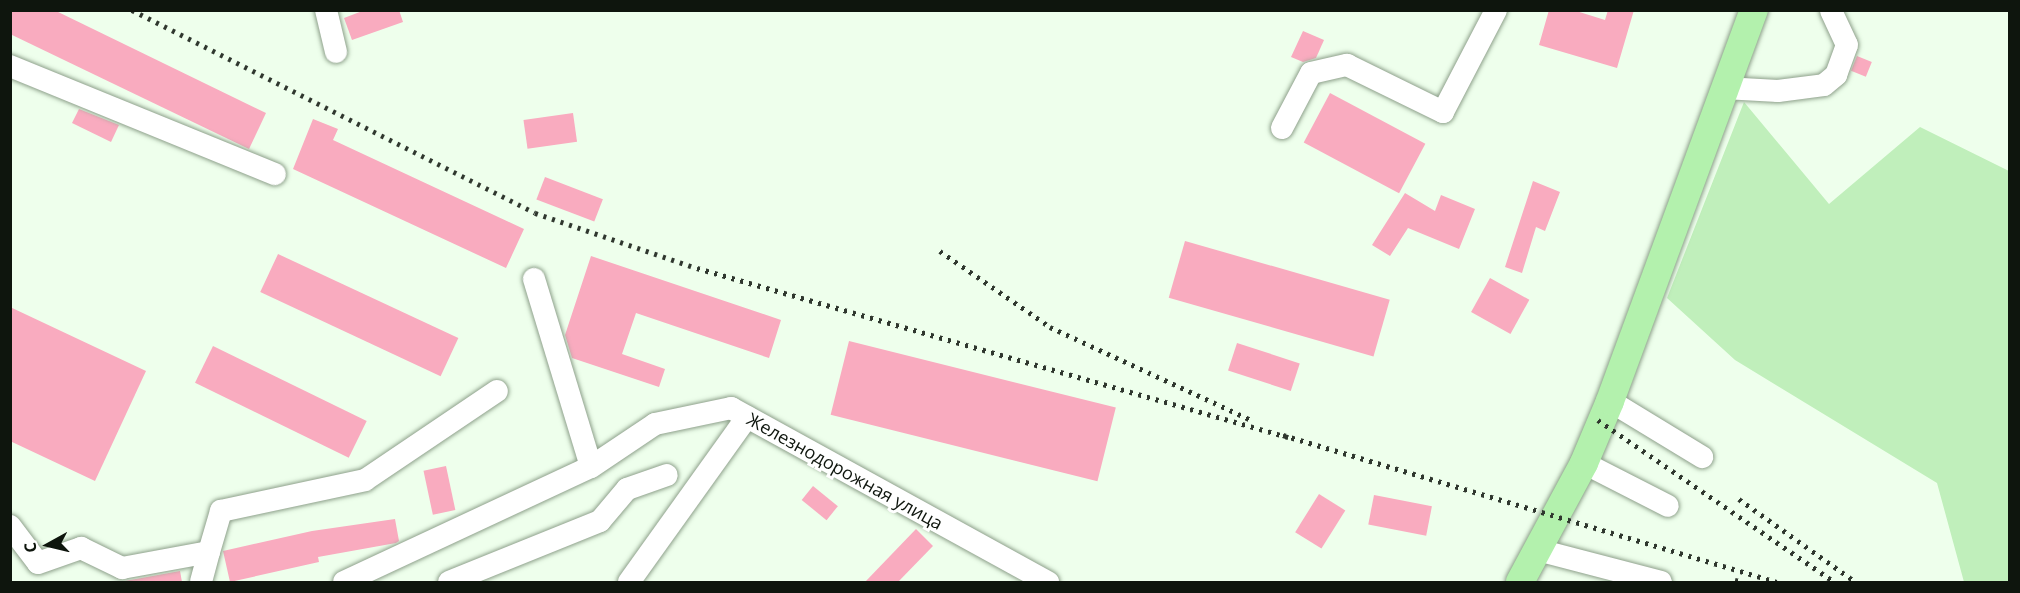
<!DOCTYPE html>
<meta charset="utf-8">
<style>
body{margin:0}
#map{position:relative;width:2020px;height:593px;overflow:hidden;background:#eeffec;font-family:"Open Sans",sans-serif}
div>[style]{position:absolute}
.green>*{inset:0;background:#c0efbb}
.building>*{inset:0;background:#f9abbf;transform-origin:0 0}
.roads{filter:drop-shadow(0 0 2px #8ea18b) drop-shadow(0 0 2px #8ea18b)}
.minor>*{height:22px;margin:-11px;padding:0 11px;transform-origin:11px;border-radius:11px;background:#fff}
.major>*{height:28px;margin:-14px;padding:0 14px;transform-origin:14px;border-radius:14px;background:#b3f1ad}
.rail>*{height:4.5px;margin-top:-2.25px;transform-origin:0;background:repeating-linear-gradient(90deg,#2f372e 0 3px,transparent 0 9px)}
span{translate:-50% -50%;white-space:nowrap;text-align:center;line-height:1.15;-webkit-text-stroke:6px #fff;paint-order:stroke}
.street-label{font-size:18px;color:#0e150d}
.frame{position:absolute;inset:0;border:12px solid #0e150d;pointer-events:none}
.north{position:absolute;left:18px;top:515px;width:60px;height:60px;-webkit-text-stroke:4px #fff;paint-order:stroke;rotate:262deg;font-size:16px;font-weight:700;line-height:24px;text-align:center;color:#0e150d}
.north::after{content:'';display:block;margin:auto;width:21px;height:27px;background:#0e150d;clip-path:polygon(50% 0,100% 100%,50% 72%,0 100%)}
</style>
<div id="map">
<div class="green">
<div style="clip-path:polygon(1744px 102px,1829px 204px,1920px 127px,2009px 171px,2009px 582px,1964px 582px,1937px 483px,1735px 360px,1667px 298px)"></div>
</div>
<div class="building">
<div style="clip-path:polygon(10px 10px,54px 10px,266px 113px,249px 149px,10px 34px)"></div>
<div style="clip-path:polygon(365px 10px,399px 10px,403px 22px,352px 40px,344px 18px)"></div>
<div style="clip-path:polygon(1549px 10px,1573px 10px,1605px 20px,1608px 10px,1634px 10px,1617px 68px,1539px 45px)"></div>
<div style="clip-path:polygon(1303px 31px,1324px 40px,1316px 58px,1303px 62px,1291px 57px)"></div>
<div style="left:1857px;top:56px;width:16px;height:16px;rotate:22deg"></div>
<div style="left:1330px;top:93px;width:108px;height:56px;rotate:28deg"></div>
<div style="clip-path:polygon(79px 109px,119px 125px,111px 142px,72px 123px)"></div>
<div style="left:573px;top:113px;width:29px;height:50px;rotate:82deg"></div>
<div style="clip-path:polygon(313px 119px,338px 129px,333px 140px,524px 229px,506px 268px,293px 169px)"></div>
<div style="left:545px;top:177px;width:62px;height:24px;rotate:21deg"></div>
<div style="clip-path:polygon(1533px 181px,1560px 192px,1545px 231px,1536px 227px,1522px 273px,1505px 267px)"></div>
<div style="clip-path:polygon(1405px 193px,1435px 211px,1441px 195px,1475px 209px,1459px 249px,1408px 228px,1390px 256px,1372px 245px)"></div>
<div style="left:1185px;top:241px;width:213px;height:59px;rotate:16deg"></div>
<div style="left:278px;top:254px;width:199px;height:42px;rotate:25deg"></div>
<div style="clip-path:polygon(591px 256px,781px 320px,769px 358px,636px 313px,622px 354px,665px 369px,659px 387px,572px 358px,565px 335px)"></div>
<div style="left:1490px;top:278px;width:45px;height:39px;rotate:29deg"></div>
<div style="clip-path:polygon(10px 307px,146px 371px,95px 481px,10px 441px)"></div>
<div style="left:849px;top:341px;width:275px;height:76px;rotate:14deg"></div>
<div style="left:1237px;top:343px;width:66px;height:29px;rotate:18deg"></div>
<div style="left:213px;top:346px;width:171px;height:41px;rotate:26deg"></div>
<div style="left:446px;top:466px;width:45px;height:23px;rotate:78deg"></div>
<div style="left:813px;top:486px;width:32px;height:18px;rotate:39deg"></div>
<div style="left:1319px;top:494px;width:31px;height:45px;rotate:32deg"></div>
<div style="left:1374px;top:495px;width:59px;height:30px;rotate:11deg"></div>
<div style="clip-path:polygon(395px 519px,399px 541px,396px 543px,318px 557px,319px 562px,230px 582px,223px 551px,312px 531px)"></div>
<div style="clip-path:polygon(916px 529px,933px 546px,898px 582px,865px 582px)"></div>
<div style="clip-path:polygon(180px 571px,182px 582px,125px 582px,125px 581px)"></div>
</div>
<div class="roads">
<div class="minor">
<div style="left:326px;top:10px;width:43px;rotate:76.6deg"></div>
<div style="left:10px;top:66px;width:286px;rotate:22.2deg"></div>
<div style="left:1724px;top:88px;width:54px;rotate:3.2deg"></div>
<div style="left:1778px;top:91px;width:46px;rotate:-7.4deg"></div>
<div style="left:1824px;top:85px;width:16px;rotate:-40deg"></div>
<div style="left:1836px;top:75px;width:32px;rotate:-70deg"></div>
<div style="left:1847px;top:45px;width:38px;rotate:-115deg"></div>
<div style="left:1282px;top:128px;width:62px;rotate:-62.2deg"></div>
<div style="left:1311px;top:73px;width:37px;rotate:-13deg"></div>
<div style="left:1347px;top:65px;width:107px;rotate:26.1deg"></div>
<div style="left:1443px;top:112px;width:115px;rotate:-62.5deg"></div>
<div style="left:534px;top:279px;width:196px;rotate:73.1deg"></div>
<div style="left:1610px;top:401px;width:108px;rotate:31.3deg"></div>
<div style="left:1584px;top:463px;width:94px;rotate:27.1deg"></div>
<div style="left:10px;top:526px;width:46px;rotate:52.9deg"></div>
<div style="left:38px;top:563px;width:46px;rotate:-19.2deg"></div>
<div style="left:81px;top:548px;width:46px;rotate:26deg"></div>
<div style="left:122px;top:568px;width:88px;rotate:-10.4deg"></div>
<div style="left:209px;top:552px;width:31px;rotate:105deg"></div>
<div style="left:1538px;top:550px;width:127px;rotate:14.6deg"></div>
<div style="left:209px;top:552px;width:43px;rotate:-73.7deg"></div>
<div style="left:221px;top:511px;width:147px;rotate:-12.1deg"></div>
<div style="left:365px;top:480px;width:159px;rotate:-34deg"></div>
<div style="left:344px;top:582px;width:272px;rotate:-25deg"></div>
<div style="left:591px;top:467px;width:77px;rotate:-33.9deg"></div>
<div style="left:655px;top:424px;width:78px;rotate:-11.9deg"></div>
<div style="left:731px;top:408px;width:362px;rotate:28.8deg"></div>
<div style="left:449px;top:582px;width:163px;rotate:-22deg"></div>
<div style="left:600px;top:521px;width:42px;rotate:-49.8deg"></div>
<div style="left:627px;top:489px;width:42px;rotate:-19.3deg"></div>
<div style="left:629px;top:582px;width:203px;rotate:-54.4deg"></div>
</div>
<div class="major">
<div style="left:1520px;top:582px;width:135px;rotate:-61.7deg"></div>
<div style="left:1584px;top:463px;width:67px;rotate:-67.2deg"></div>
<div style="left:1610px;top:401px;width:417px;rotate:-69.8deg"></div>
</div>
</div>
<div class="rail">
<div style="left:132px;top:10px;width:451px;rotate:26.7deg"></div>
<div style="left:535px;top:213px;width:171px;rotate:18.8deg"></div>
<div style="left:697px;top:268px;width:615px;rotate:15.96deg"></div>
<div style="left:940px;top:251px;width:134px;rotate:34.6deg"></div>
<div style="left:1050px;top:327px;width:224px;rotate:24.8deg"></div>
<div style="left:1598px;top:420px;width:287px;rotate:34.4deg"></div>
<div style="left:1283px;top:435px;width:515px;rotate:16.57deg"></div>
<div style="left:1739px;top:499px;width:143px;rotate:35.4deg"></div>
<div style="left:1735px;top:580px;width:8px;rotate:14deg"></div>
</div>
<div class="street-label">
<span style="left:845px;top:471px;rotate:29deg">Железнодорожная улица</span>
</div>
<div class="frame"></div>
<div class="north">С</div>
</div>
